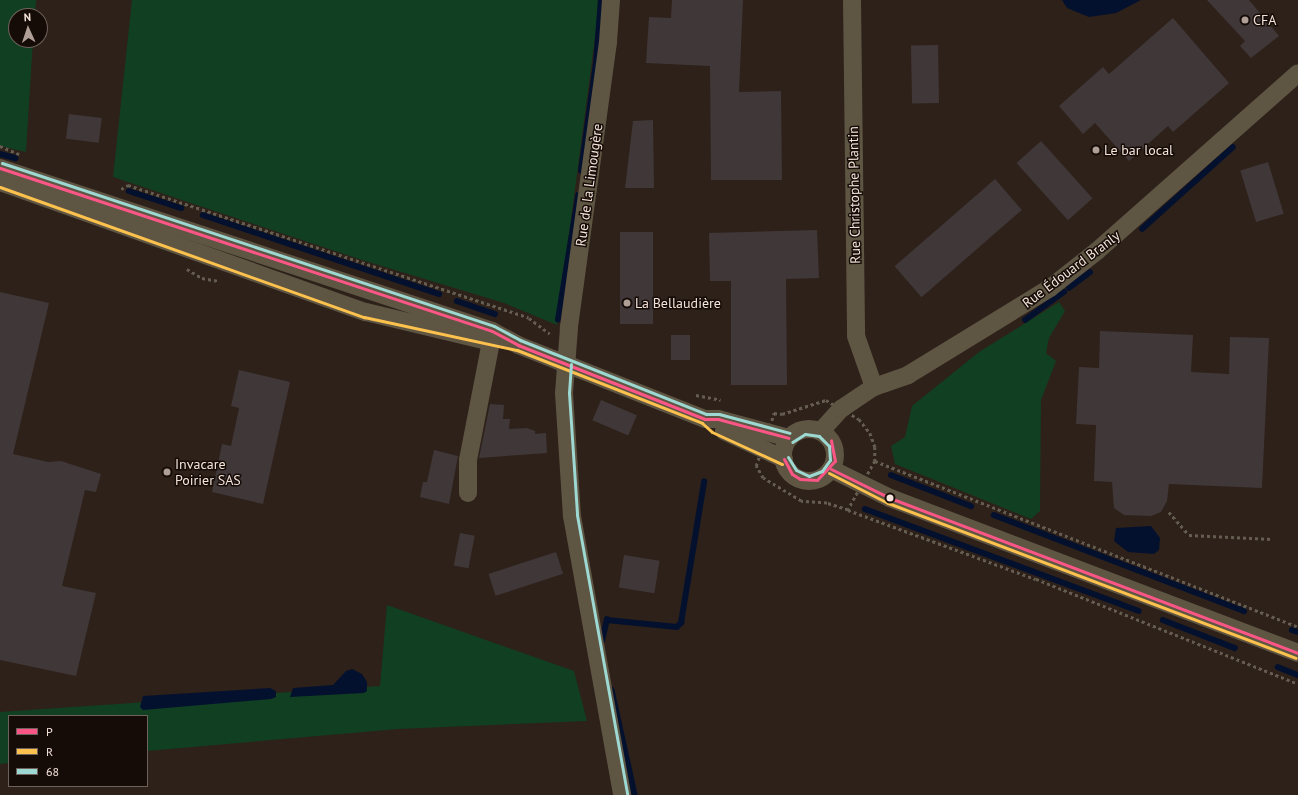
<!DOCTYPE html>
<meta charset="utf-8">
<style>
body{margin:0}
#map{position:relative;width:1298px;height:795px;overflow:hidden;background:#2e211a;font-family:"PT Sans",sans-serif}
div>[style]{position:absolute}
.green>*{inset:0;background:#113f22}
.water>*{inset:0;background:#04112e}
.stream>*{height:5.5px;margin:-2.75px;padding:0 2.75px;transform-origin:2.75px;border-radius:2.75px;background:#04112e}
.building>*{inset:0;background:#403738;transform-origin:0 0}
.path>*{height:2.5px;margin-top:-1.25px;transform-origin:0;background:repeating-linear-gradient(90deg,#645d50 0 3px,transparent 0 6px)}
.minor>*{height:18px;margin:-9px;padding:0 9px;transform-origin:9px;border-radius:9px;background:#5e5543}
.minor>.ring{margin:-9px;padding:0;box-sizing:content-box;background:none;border:18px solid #5e5543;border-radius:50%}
.bus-1>*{height:3px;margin:-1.5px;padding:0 1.5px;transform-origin:1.5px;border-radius:1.5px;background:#fb5686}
.bus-2>*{height:3px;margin:-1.5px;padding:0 1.5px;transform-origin:1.5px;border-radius:1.5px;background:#fdc14d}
.bus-3>*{height:3px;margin:-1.5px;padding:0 1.5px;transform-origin:1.5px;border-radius:1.5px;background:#9ed8d2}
.dots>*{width:11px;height:11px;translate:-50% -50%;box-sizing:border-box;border:2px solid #160c07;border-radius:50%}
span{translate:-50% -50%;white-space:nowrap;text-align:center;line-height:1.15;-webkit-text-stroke:3px #160c07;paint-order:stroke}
.poi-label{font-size:14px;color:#f4e3db}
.left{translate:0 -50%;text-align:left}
.street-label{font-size:14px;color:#f4e3db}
.legend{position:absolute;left:8px;top:715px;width:140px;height:72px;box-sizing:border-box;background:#160c07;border:1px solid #6f625c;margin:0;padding:5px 7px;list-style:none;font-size:12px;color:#f4e3db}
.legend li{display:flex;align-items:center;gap:8px;height:20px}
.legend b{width:20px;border:1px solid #6f625c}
.north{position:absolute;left:8px;top:8px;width:40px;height:40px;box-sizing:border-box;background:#160c07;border:1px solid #6f625c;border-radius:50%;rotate:357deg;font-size:11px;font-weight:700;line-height:16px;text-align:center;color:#f4e3db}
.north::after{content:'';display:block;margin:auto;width:14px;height:18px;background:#af9f97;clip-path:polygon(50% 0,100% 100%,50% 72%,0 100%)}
</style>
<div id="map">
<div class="green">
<div style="clip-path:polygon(0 0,36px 0,35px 16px,16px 16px,16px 40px,33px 40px,26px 152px,0 146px)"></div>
<div style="clip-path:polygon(132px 0,600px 0,557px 325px,504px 303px,362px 260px,113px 177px)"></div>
<div style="clip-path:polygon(1059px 302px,1065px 311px,1049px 338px,1046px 353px,1056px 361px,1041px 400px,1040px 511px,1031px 519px,895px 464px,891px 446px,905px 437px,912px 406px,979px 352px)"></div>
<div style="clip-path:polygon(387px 605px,574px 671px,587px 721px,398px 729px,147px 751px,147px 716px,9px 716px,9px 763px,0 764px,0 712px,380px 686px)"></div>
</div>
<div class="water">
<div style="clip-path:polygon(1062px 0,1141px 0,1116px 13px,1089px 17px,1067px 8px)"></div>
<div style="clip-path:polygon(1151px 526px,1160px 538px,1159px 550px,1154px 554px,1128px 552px,1114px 541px,1116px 528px)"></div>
<div style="clip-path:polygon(352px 669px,362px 674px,367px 682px,367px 691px,364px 693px,290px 697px,293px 688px,333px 685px,346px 671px)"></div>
<div style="clip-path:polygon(270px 688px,276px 691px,276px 697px,271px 699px,143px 710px,140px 707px,143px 696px)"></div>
</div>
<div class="stream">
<div style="left:0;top:154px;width:16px;rotate:15deg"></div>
<div style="left:581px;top:171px;width:109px;rotate:-82.1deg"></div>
<div style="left:596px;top:63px;width:63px;rotate:-85.5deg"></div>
<div style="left:129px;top:191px;width:55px;rotate:18.1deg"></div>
<div style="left:203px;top:215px;width:249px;rotate:18.5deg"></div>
<div style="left:1142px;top:229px;width:122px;rotate:-42deg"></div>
<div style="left:1069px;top:288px;width:26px;rotate:-37deg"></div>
<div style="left:457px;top:301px;width:40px;rotate:18.9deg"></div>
<div style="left:558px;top:320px;width:126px;rotate:-80.8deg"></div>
<div style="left:1025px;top:320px;width:48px;rotate:-35.7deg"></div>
<div style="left:891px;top:475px;width:86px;rotate:21.2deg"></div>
<div style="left:865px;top:509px;width:292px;rotate:20.4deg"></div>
<div style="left:994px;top:515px;width:268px;rotate:21deg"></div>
<div style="left:1163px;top:620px;width:77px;rotate:21.3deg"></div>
<div style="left:1292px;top:630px;width:6px;rotate:18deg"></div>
<div style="left:602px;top:641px;width:22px;rotate:-77deg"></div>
<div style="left:607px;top:620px;width:70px;rotate:5.7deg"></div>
<div style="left:677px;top:627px;width:6px;rotate:-45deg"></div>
<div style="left:681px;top:623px;width:143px;rotate:-80.7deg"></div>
<div style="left:1278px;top:667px;width:22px;rotate:22deg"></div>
<div style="left:612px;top:690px;width:107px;rotate:77.6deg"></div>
</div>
<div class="building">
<div style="clip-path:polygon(672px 0,743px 0,739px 92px,781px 91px,782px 180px,711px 180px,710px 66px,646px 63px,649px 17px,671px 18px)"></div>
<div style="clip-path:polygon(1207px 0,1249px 0,1279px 36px,1251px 58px,1240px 46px,1245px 41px)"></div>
<div style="clip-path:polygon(1173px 18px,1229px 83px,1173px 132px,1168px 126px,1129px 161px,1095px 123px,1083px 134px,1059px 106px,1103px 67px,1109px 74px)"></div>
<div style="left:938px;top:45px;width:58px;height:27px;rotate:89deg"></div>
<div style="left:69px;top:114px;width:33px;height:25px;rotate:7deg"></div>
<div style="clip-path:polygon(653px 120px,654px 188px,625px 188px,633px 121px)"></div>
<div style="left:1041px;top:141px;width:77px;height:33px;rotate:48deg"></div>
<div style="left:1268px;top:162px;width:54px;height:29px;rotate:73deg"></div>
<div style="left:995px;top:179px;width:41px;height:133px;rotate:49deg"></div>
<div style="clip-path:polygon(817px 230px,819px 278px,786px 279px,787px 385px,731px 385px,731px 281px,710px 281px,709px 233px)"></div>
<div style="left:620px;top:232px;width:33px;height:92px"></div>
<div style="clip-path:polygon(0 292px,49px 303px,13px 454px,48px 462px,61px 461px,101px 474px,96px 492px,85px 490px,62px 586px,96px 593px,76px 676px,0 660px)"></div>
<div style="clip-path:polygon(1100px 331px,1193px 335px,1191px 372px,1229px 374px,1230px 337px,1269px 338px,1262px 488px,1169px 484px,1167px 501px,1161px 512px,1151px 516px,1124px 515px,1114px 508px,1112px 482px,1094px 481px,1096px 425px,1076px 424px,1079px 367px,1099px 368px)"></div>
<div style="left:671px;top:335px;width:19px;height:25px"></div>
<div style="clip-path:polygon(239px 370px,290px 382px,263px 504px,212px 492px,222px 444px,231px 446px,239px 408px,231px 406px)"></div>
<div style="left:601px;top:400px;width:39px;height:22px;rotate:23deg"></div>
<div style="clip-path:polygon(490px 404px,504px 405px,503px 419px,510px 419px,509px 429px,527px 428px,535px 431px,535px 434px,546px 433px,547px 453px,479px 458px)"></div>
<div style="clip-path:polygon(434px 450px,458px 456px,449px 504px,420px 497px,423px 482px,427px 482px)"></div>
<div style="left:460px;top:533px;width:15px;height:33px;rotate:11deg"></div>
<div style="left:556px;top:552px;width:23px;height:71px;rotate:72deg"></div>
<div style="left:624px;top:555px;width:36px;height:33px;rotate:9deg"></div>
</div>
<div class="path">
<div style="left:0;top:146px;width:21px;rotate:23deg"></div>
<div style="left:121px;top:189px;width:8px;rotate:-30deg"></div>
<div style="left:128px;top:185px;width:422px;rotate:18.3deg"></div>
<div style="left:529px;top:318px;width:26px;rotate:37deg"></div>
<div style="left:187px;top:269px;width:17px;rotate:31deg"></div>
<div style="left:202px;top:278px;width:17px;rotate:10deg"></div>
<div style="left:696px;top:395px;width:25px;rotate:11deg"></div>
<div style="left:826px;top:400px;width:38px;rotate:30deg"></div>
<div style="left:859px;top:419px;width:18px;rotate:52deg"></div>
<div style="left:870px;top:433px;width:15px;rotate:70deg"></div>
<div style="left:875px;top:447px;width:14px;rotate:90deg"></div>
<div style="left:875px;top:461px;width:56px;rotate:118.9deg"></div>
<div style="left:848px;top:510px;width:22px;rotate:-162deg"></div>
<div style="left:827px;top:503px;width:26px;rotate:-176deg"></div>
<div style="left:801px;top:501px;width:44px;rotate:-148.8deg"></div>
<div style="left:763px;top:478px;width:14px;rotate:-120deg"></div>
<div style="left:756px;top:466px;width:56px;rotate:-71.2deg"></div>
<div style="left:774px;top:413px;width:8px;rotate:7deg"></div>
<div style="left:782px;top:414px;width:46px;rotate:-17.7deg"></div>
<div style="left:875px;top:461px;width:454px;rotate:21.4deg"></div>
<div style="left:848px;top:510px;width:200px;rotate:20.2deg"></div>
<div style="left:1036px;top:579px;width:282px;rotate:21.8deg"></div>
<div style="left:1169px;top:512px;width:30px;rotate:49deg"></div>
<div style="left:1189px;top:535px;width:83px;rotate:2.8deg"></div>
</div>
<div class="minor">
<div style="left:611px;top:0;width:42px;rotate:94.1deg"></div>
<div style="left:608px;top:42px;width:289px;rotate:97.8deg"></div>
<div style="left:569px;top:328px;width:65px;rotate:94.4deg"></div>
<div style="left:564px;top:393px;width:123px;rotate:86.3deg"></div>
<div style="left:572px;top:516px;width:283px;rotate:79.8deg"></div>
<div style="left:852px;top:0;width:336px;rotate:89.3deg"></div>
<div style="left:856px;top:336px;width:54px;rotate:70.6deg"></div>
<div style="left:0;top:168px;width:518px;rotate:18.33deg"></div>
<div style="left:492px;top:331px;width:30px;rotate:28deg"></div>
<div style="left:518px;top:345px;width:201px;rotate:21.6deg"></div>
<div style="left:705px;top:419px;width:13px"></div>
<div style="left:718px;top:419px;width:73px;rotate:15deg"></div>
<div style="left:0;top:182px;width:388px;rotate:19.6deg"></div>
<div style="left:366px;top:312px;width:129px;rotate:13.5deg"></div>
<div class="ring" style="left:783px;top:429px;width:34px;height:34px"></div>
<div style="left:724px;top:431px;width:66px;rotate:25deg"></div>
<div style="left:821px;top:431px;width:30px;rotate:-48deg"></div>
<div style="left:841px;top:409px;width:40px;rotate:-34deg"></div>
<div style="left:874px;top:387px;width:36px;rotate:-19deg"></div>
<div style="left:908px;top:375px;width:167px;rotate:-31.5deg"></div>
<div style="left:1050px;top:288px;width:60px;rotate:-38.2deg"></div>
<div style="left:1097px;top:251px;width:268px;rotate:-41.5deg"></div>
<div style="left:831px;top:469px;width:66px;rotate:26.2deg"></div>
<div style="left:890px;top:498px;width:436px;rotate:20.8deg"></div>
<div style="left:468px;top:493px;width:33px;rotate:-90deg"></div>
<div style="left:468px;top:460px;width:120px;rotate:-79deg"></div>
</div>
<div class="bus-1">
<div style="left:0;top:168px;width:518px;rotate:18.33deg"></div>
<div style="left:492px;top:331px;width:30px;rotate:28deg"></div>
<div style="left:518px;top:345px;width:201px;rotate:21.6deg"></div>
<div style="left:705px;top:419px;width:13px"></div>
<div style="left:718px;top:419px;width:73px;rotate:15deg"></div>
<div style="left:784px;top:459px;width:17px;rotate:62deg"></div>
<div style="left:792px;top:474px;width:9px;rotate:32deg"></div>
<div style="left:800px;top:479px;width:17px;rotate:3deg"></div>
<div style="left:817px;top:480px;width:26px;rotate:-47deg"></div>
<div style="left:835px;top:461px;width:21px;rotate:-101deg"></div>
<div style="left:831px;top:469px;width:66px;rotate:26.2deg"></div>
<div style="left:890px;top:498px;width:436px;rotate:20.8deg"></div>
</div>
<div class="bus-2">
<div style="left:0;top:187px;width:387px;rotate:19.7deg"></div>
<div style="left:364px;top:317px;width:157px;rotate:12.2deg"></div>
<div style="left:517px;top:350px;width:199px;rotate:21.5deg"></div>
<div style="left:702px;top:423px;width:13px;rotate:42deg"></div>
<div style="left:712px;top:432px;width:77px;rotate:24.6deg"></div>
<div style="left:829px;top:473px;width:66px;rotate:27deg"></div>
<div style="left:888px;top:503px;width:436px;rotate:20.8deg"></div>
</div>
<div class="bus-3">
<div style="left:2px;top:163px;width:518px;rotate:18.33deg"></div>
<div style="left:494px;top:326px;width:30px;rotate:28deg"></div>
<div style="left:520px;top:340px;width:200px;rotate:21.7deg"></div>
<div style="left:706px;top:414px;width:13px"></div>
<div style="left:719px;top:414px;width:73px;rotate:15deg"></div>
<div style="left:571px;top:364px;width:29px;rotate:94deg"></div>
<div style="left:569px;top:393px;width:122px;rotate:86.2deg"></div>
<div style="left:577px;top:515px;width:283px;rotate:79.8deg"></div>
<div style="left:788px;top:457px;width:15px;rotate:58deg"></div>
<div style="left:796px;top:470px;width:14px;rotate:25deg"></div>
<div style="left:809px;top:476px;width:14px;rotate:-21deg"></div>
<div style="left:822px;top:471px;width:14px;rotate:-54deg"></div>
<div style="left:830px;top:460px;width:14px;rotate:-94deg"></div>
<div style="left:829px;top:446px;width:14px;rotate:-135deg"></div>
<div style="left:819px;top:436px;width:14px;rotate:-172deg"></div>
<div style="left:805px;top:434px;width:15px;rotate:148deg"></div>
</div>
<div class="dots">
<div style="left:1245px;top:20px;background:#af9f97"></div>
<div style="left:1096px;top:150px;background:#af9f97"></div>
<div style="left:627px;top:303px;background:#af9f97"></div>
<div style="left:167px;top:472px;background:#af9f97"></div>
<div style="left:890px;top:498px;background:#f4e3db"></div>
</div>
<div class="poi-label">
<span class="left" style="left:1253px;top:20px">CFA</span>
<span class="left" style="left:1104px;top:150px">Le bar local</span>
<span class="left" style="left:635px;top:303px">La Bellaudière</span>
<span class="left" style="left:175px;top:472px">Invacare<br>Poirier SAS</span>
</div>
<div class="street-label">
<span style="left:589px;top:185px;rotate:-82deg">Rue de la Limougère</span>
<span style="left:854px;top:195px;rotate:-91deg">Rue Christophe Plantin</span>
<span style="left:1071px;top:269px;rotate:-37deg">Rue Édouard Branly</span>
</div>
<ul class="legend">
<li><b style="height:5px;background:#fb5686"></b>P</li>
<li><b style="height:5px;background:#fdc14d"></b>R</li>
<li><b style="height:5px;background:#9ed8d2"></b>68</li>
</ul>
<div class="north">N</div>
</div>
